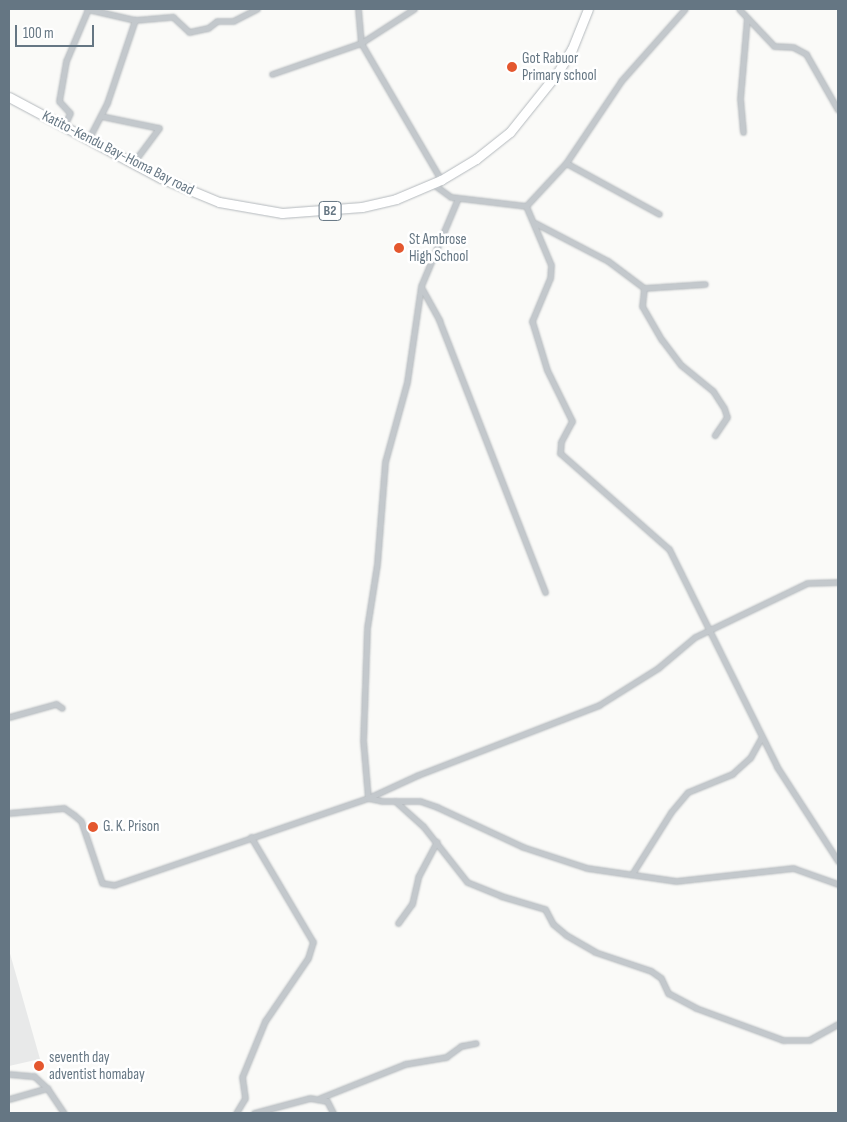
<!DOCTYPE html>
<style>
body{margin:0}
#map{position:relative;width:847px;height:1122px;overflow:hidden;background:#fafaf8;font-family:"Sofia Sans Condensed",sans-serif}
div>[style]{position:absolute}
.built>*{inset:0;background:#e8e9e9}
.roads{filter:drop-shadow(0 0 1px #b4b9bd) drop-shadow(0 0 1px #b4b9bd)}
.street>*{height:5px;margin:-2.5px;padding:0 2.5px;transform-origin:2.5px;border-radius:2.5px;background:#c3c8cc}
.highway>*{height:9px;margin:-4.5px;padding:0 4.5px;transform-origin:4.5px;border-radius:4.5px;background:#fff}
.dots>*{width:14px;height:14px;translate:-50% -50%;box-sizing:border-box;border:2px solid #fff;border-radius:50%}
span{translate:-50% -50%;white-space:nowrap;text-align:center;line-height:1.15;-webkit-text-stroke:5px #fff;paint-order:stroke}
.shield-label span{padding:1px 4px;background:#fff;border:1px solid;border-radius:4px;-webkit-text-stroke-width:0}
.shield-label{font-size:14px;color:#657683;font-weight:700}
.poi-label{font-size:15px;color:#657683}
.left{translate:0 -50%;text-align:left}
.street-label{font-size:15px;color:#657683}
.frame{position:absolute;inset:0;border:10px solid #657683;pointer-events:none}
.scale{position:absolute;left:15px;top:25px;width:79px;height:22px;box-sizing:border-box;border:2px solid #657683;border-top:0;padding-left:6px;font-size:15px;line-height:18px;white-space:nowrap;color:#657683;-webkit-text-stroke:4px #fff;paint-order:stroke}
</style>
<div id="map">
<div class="built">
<div style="clip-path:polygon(9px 950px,40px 1059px,9px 1066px)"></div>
</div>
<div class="roads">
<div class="street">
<div style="left:87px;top:9px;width:49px;rotate:12.9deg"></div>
<div style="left:358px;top:9px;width:34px;rotate:85deg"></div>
<div style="left:361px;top:43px;width:159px;rotate:59.7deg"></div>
<div style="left:739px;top:9px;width:51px;rotate:46.6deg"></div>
<div style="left:774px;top:46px;width:19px;rotate:3deg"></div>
<div style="left:793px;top:47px;width:15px;rotate:28deg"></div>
<div style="left:806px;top:54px;width:64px;rotate:60.3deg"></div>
<div style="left:272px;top:74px;width:94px;rotate:-19.2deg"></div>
<div style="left:361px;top:43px;width:63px;rotate:-32.7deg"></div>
<div style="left:101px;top:116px;width:59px;rotate:11.7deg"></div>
<div style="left:159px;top:128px;width:44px;rotate:126.6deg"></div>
<div style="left:64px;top:126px;width:14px;rotate:-65deg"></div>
<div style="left:70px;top:113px;width:16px;rotate:-133deg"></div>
<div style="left:59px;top:101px;width:41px;rotate:-80.1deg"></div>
<div style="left:66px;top:61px;width:56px;rotate:-67.1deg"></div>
<div style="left:743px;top:132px;width:33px;rotate:-95deg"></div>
<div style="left:740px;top:99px;width:81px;rotate:-85.1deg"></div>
<div style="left:88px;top:140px;width:42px;rotate:-62.8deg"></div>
<div style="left:107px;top:103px;width:88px;rotate:-71.4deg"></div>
<div style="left:135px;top:20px;width:38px;rotate:-5deg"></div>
<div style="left:173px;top:17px;width:22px;rotate:43deg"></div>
<div style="left:189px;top:32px;width:19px;rotate:-12deg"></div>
<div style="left:208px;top:28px;width:11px;rotate:-38deg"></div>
<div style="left:217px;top:21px;width:16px"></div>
<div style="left:233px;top:21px;width:27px;rotate:-27deg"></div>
<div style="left:566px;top:163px;width:106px;rotate:28.7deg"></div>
<div style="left:433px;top:184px;width:22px;rotate:36deg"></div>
<div style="left:451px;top:197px;width:76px;rotate:6.8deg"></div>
<div style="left:526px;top:206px;width:64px;rotate:67deg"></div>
<div style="left:551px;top:265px;width:13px;rotate:94deg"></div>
<div style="left:550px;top:278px;width:47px;rotate:112.7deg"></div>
<div style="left:532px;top:321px;width:51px;rotate:73deg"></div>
<div style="left:547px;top:370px;width:57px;rotate:63.9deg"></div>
<div style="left:572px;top:421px;width:24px;rotate:118deg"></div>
<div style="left:561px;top:442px;width:11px;rotate:95deg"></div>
<div style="left:560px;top:453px;width:145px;rotate:41.4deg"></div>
<div style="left:669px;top:549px;width:243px;rotate:63.6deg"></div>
<div style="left:777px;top:767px;width:112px;rotate:57deg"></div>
<div style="left:458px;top:198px;width:95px;rotate:112.8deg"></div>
<div style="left:421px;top:286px;width:97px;rotate:98.3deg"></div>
<div style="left:407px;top:382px;width:83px;rotate:105.4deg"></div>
<div style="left:385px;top:462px;width:102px;rotate:94.5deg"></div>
<div style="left:377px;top:564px;width:65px;rotate:98.9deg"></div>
<div style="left:367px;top:628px;width:112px;rotate:92deg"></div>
<div style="left:363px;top:740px;width:58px;rotate:85.1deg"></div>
<div style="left:368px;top:798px;width:14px;rotate:12deg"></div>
<div style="left:382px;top:801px;width:38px"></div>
<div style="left:420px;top:801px;width:18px;rotate:19deg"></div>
<div style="left:437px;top:807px;width:95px;rotate:24.9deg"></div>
<div style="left:523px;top:847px;width:67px;rotate:18.2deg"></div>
<div style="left:587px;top:868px;width:90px;rotate:8.3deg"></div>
<div style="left:676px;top:881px;width:118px;rotate:-6.3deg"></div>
<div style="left:793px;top:868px;width:48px;rotate:19.6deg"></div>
<div style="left:526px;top:206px;width:59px;rotate:-47.1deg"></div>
<div style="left:566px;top:163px;width:99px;rotate:-56.1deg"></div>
<div style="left:621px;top:81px;width:96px;rotate:-48.4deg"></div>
<div style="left:535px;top:223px;width:82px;rotate:27.5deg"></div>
<div style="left:608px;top:261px;width:45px;rotate:36.9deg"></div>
<div style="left:644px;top:288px;width:18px;rotate:96deg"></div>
<div style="left:642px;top:306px;width:39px;rotate:60deg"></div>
<div style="left:662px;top:340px;width:31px;rotate:53deg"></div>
<div style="left:681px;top:365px;width:41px;rotate:39.1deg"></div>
<div style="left:713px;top:391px;width:20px;rotate:57deg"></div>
<div style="left:724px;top:408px;width:9px;rotate:72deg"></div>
<div style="left:727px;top:417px;width:22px;rotate:124deg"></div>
<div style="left:421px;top:287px;width:38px;rotate:61deg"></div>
<div style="left:439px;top:320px;width:292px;rotate:68.7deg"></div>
<div style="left:644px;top:288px;width:61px;rotate:-3.8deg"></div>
<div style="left:9px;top:717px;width:49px;rotate:-15.5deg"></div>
<div style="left:56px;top:704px;width:7px;rotate:34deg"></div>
<div style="left:395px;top:801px;width:38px;rotate:42deg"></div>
<div style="left:423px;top:826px;width:71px;rotate:51.8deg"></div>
<div style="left:467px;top:882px;width:37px;rotate:22deg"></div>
<div style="left:501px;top:896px;width:46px;rotate:16.5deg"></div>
<div style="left:545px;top:909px;width:17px;rotate:62deg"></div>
<div style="left:553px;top:924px;width:17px;rotate:40deg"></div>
<div style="left:566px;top:935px;width:34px;rotate:30deg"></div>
<div style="left:595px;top:952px;width:59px;rotate:18.7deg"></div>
<div style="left:651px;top:971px;width:12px;rotate:35deg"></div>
<div style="left:661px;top:978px;width:17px;rotate:65deg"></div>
<div style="left:668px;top:993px;width:32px;rotate:28deg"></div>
<div style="left:696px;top:1008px;width:93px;rotate:20.2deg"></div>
<div style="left:783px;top:1040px;width:26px"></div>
<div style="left:809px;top:1040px;width:33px;rotate:-29deg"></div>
<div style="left:9px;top:813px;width:55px;rotate:-5.2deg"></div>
<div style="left:64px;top:808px;width:12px;rotate:35deg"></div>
<div style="left:74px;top:815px;width:9px;rotate:41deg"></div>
<div style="left:81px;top:821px;width:65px;rotate:71.3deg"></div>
<div style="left:102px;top:883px;width:12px;rotate:9deg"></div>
<div style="left:114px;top:885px;width:268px;rotate:-18.9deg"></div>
<div style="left:368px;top:798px;width:55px;rotate:-24.7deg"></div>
<div style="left:418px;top:775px;width:194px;rotate:-21.1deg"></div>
<div style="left:599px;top:705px;width:70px;rotate:-32.1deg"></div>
<div style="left:658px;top:668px;width:48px;rotate:-40deg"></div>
<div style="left:695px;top:637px;width:124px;rotate:-25.7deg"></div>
<div style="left:807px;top:583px;width:31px;rotate:-2deg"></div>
<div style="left:632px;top:874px;width:73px;rotate:-57.8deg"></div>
<div style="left:671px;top:812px;width:26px;rotate:-50deg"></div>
<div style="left:688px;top:792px;width:48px;rotate:-22.2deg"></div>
<div style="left:732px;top:774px;width:24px;rotate:-42deg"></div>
<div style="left:750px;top:758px;width:23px;rotate:-61deg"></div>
<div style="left:398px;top:923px;width:24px;rotate:-54deg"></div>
<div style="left:412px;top:904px;width:28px;rotate:-77deg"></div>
<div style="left:418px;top:877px;width:40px;rotate:-62deg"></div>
<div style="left:9px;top:1074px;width:25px;rotate:5deg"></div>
<div style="left:34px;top:1076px;width:18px;rotate:43deg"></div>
<div style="left:47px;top:1088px;width:30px;rotate:56deg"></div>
<div style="left:320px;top:1098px;width:92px;rotate:-21.8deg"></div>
<div style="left:405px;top:1064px;width:42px;rotate:-9.7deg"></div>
<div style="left:446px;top:1057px;width:19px;rotate:-36deg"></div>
<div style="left:461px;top:1046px;width:15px;rotate:-11deg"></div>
<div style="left:9px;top:1099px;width:40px;rotate:-16deg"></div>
<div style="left:236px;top:1113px;width:17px;rotate:-59deg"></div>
<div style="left:245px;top:1098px;width:21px;rotate:-98deg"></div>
<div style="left:242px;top:1077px;width:61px;rotate:-67.7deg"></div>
<div style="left:265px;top:1021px;width:76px;rotate:-55.7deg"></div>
<div style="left:308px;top:958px;width:17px;rotate:-73deg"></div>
<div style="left:313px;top:942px;width:122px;rotate:-120.6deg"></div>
<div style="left:254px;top:1113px;width:58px;rotate:-15deg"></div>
<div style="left:310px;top:1098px;width:17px;rotate:10deg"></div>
<div style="left:327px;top:1101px;width:13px;rotate:63deg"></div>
</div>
<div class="highway">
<div style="left:9px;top:97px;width:172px;rotate:28.1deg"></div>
<div style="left:161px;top:178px;width:63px;rotate:22.5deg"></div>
<div style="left:219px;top:202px;width:64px;rotate:9.9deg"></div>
<div style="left:282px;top:213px;width:80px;rotate:-4.3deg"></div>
<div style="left:362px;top:207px;width:35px;rotate:-13deg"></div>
<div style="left:396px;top:199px;width:49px;rotate:-22.9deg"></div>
<div style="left:441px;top:180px;width:41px;rotate:-31deg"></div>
<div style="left:476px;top:159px;width:43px;rotate:-38.5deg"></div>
<div style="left:510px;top:132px;width:77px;rotate:-51.3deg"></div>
<div style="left:558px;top:72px;width:27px;rotate:-59deg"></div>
<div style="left:572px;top:49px;width:43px;rotate:-68.2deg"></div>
</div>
</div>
<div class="dots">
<div style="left:512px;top:67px;background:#e4572e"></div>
<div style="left:399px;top:248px;background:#e4572e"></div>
<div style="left:93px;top:827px;background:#e4572e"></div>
<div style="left:39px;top:1066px;background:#e4572e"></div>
</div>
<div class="shield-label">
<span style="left:330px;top:211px">B2</span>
</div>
<div class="poi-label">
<span class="left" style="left:522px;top:67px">Got Rabuor<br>Primary school</span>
<span class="left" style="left:409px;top:248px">St Ambrose<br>High School</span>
<span class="left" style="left:103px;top:827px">G. K. Prison</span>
<span class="left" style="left:49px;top:1066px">seventh day<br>adventist homabay</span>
</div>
<div class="street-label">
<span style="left:118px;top:153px;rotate:27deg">Katito-Kendu Bay-Homa Bay road</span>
</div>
<div class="frame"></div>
<div class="scale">100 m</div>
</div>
